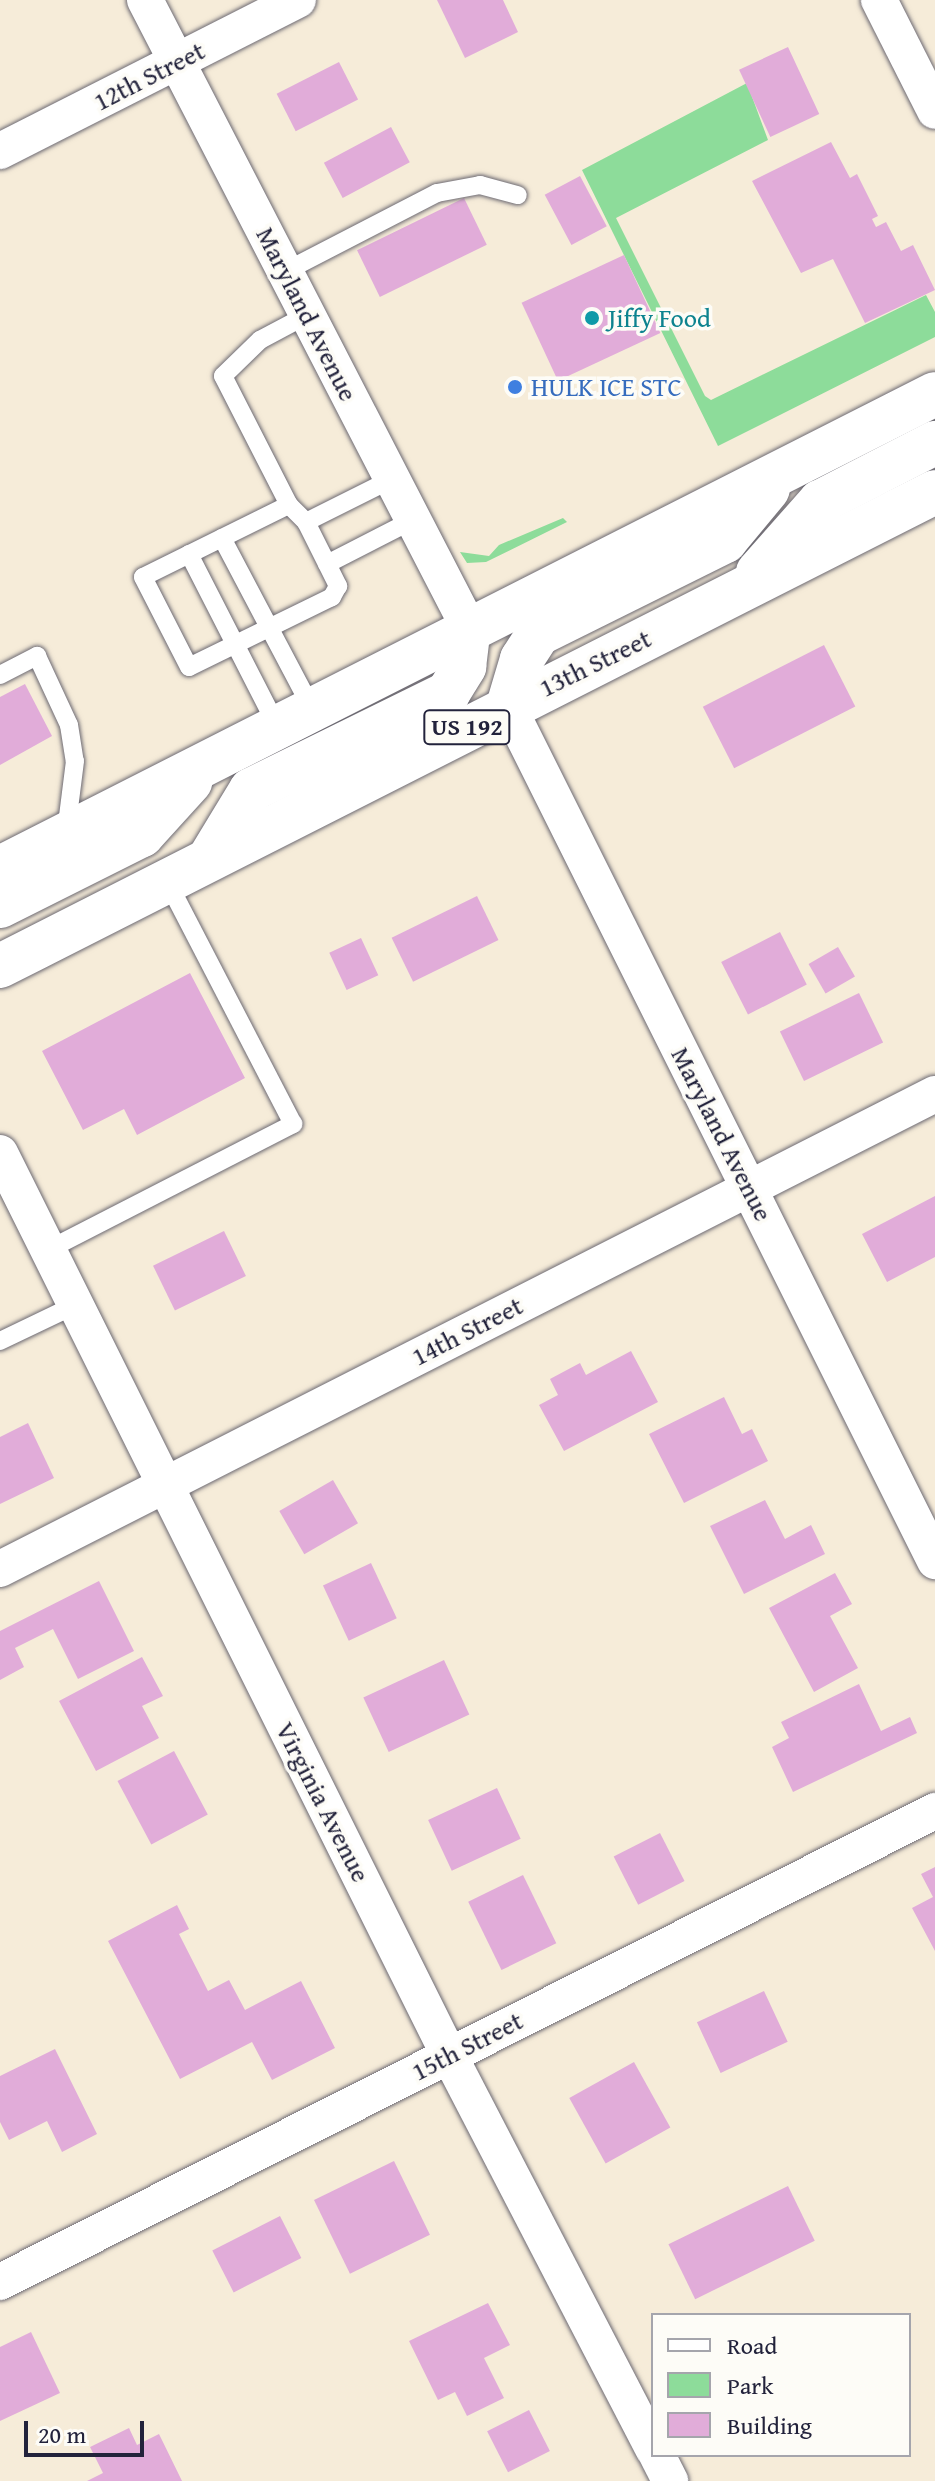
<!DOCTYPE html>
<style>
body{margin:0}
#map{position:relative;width:935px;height:2481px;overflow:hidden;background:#f6ecd9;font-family:"Gentium Book Plus",serif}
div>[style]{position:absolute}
.green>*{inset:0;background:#8ddc9a}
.building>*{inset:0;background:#e1acd9;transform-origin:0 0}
.roads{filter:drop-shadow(0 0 2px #6c6972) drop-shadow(0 0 2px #6c6972)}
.service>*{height:18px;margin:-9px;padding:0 9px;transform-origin:9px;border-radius:9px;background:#fff}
.minor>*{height:36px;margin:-18px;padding:0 18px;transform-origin:18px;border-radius:18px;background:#fff}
.trunk>*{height:44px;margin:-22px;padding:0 22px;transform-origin:22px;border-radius:22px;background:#fff}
.dots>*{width:22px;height:22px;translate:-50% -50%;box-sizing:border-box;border:4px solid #fdfcf7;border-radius:50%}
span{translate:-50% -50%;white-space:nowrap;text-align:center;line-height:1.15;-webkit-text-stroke:7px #fdfcf7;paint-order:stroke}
.shield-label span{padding:2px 6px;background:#fdfcf7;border:2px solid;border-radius:6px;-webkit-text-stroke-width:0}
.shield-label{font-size:24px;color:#22223b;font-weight:700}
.street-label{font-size:26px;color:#22223b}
.culture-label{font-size:26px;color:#0d838f}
.left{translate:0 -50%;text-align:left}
.shop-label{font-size:26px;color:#366cbe}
.legend{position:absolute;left:651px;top:2313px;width:260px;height:144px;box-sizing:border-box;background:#fdfcf7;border:2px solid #a5a5ac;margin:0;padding:10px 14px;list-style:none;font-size:24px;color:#22223b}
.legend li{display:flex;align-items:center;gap:16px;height:40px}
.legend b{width:40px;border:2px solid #a5a5ac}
.scale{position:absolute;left:24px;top:2421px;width:120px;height:36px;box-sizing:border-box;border:4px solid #22223b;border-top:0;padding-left:10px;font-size:24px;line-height:28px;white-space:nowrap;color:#22223b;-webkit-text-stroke:6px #fdfcf7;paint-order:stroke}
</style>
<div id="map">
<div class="green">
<div style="clip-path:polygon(747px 83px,768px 140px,616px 218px,705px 396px,711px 400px,926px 295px,935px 312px,935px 337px,718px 446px,582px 170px)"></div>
<div style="clip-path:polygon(563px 518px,567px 522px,486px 562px,467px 563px,460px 552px,489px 556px,499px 545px)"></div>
</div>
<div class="building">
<div style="clip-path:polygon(437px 0,503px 0,518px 32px,465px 58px)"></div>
<div style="left:788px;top:47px;width:74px;height:54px;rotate:65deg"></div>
<div style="left:339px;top:62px;width:42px;height:70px;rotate:63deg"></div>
<div style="left:391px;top:127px;width:40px;height:76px;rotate:62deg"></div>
<div style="clip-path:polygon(831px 142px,850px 178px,857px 174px,878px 216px,872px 219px,876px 227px,886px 222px,901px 251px,913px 245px,935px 290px,865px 323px,833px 259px,801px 273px,752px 181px)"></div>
<div style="left:580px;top:176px;width:57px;height:40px;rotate:62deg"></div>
<div style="left:464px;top:198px;width:52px;height:119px;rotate:64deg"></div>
<div style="left:624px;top:255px;width:86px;height:113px;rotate:65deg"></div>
<div style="left:824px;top:645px;width:69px;height:136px;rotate:63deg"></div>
<div style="clip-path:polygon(25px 684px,52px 736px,0 765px,0 697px)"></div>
<div style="left:477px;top:896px;width:49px;height:95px;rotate:64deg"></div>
<div style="left:780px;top:932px;width:59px;height:66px;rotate:63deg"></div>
<div style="left:361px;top:938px;width:41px;height:35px;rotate:65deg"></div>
<div style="left:838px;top:947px;width:34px;height:34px;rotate:60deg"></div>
<div style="clip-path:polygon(190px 973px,245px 1078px,137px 1135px,124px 1109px,83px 1130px,42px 1051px)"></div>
<div style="left:859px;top:993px;width:55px;height:88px;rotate:64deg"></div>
<div style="clip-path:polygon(935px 1196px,935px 1257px,887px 1282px,862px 1234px)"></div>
<div style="left:224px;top:1231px;width:50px;height:79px;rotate:64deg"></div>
<div style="clip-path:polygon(631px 1351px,658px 1402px,564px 1451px,539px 1405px,558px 1395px,550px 1379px,580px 1363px,586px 1375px)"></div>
<div style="clip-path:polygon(724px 1397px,742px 1434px,752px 1429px,768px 1461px,684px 1503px,649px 1434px)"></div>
<div style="clip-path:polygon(28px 1423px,54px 1478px,0 1504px,0 1437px)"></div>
<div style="left:333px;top:1480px;width:50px;height:62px;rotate:60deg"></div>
<div style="clip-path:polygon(765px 1500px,785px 1539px,811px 1525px,825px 1554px,744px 1594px,710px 1526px)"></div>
<div style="left:371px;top:1563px;width:61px;height:53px;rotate:65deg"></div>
<div style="clip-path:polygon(835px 1573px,852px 1604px,830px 1616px,858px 1668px,814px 1692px,769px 1608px)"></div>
<div style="clip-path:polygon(99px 1581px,134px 1651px,78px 1679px,53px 1629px,15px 1648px,24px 1667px,0 1680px,0 1631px)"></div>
<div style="clip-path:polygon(142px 1657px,163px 1696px,142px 1706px,159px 1738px,96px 1771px,59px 1701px)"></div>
<div style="left:444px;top:1660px;width:60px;height:89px;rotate:65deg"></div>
<div style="clip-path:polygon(859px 1684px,881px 1731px,910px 1717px,917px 1733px,793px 1792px,772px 1747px,789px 1738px,781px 1722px)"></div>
<div style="left:174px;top:1751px;width:72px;height:64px;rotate:62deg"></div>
<div style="left:497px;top:1788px;width:56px;height:76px;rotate:65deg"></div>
<div style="left:660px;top:1833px;width:54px;height:52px;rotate:63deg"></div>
<div style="clip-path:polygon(935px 1867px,935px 1951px,912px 1908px,933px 1897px,921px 1874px)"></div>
<div style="left:523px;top:1875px;width:76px;height:61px;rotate:64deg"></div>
<div style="clip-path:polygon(177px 1905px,189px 1929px,179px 1934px,208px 1991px,229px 1980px,245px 2010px,301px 1981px,335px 2048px,272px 2080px,252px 2042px,180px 2079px,108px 1941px)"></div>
<div style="left:764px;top:1991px;width:56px;height:74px;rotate:65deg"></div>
<div style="clip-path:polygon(55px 2049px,97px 2134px,62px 2152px,47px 2121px,9px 2140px,0 2122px,0 2076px)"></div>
<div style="left:634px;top:2062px;width:75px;height:74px;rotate:61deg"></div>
<div style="left:394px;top:2161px;width:82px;height:89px;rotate:64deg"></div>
<div style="left:788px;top:2186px;width:61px;height:133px;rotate:64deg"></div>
<div style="left:280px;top:2216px;width:47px;height:76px;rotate:63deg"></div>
<div style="clip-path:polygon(488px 2303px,510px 2345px,484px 2358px,504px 2398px,467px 2416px,455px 2392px,438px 2400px,409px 2341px)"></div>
<div style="clip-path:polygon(31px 2332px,60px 2393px,0 2421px,0 2347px)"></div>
<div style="left:529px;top:2410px;width:46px;height:47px;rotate:63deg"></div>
<div style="clip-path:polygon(129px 2428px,137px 2445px,159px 2434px,182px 2481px,87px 2481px,103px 2473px,90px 2447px)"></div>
</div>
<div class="roads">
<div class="service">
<div style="left:284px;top:272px;width:172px;rotate:-27.3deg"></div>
<div style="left:437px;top:193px;width:44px;rotate:-10.5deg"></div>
<div style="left:480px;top:185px;width:39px;rotate:15deg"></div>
<div style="left:289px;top:505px;width:24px;rotate:45deg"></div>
<div style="left:306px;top:522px;width:72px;rotate:63.4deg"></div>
<div style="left:338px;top:586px;width:13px;rotate:119deg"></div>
<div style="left:332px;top:597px;width:159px;rotate:153.9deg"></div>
<div style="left:189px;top:667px;width:101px;rotate:-117.1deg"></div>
<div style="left:143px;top:577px;width:163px;rotate:-26.3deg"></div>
<div style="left:289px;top:505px;width:145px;rotate:-117.1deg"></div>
<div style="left:223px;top:376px;width:52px;rotate:-44.2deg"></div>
<div style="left:260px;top:340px;width:53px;rotate:-28deg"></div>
<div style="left:306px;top:522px;width:96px;rotate:-26.6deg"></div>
<div style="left:222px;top:538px;width:193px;rotate:62.2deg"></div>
<div style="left:189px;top:554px;width:193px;rotate:62.9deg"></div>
<div style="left:327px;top:564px;width:97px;rotate:-27.1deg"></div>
<div style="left:0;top:675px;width:42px;rotate:-27.2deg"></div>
<div style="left:37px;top:656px;width:76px;rotate:65.1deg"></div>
<div style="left:69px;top:725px;width:36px;rotate:81deg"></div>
<div style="left:75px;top:761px;width:72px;rotate:97.2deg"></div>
<div style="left:48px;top:1250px;width:276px;rotate:-27.2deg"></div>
<div style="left:293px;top:1124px;width:274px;rotate:-117.4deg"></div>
<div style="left:0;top:1341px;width:83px;rotate:-25.6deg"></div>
</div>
<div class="minor">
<div style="left:145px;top:0;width:707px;rotate:62.71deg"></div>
<div style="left:879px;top:0;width:124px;rotate:63.2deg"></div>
<div style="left:0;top:151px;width:334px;rotate:-26.9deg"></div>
<div style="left:508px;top:706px;width:956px;rotate:63.46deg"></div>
<div style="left:0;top:1153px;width:1008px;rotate:63.54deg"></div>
<div style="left:449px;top:2055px;width:443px;rotate:62.6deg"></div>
<div style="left:0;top:1569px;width:1049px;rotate:-26.93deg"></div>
<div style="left:0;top:2282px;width:1047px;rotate:-26.74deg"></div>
<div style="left:657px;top:2455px;width:29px;rotate:63deg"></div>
</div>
<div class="trunk">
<div style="left:758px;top:572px;width:94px;rotate:-48.5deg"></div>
<div style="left:820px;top:502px;width:129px;rotate:-27.2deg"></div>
<div style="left:508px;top:706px;width:49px;rotate:-73.4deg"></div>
<div style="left:522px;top:659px;width:30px;rotate:-57deg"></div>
<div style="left:538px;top:634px;width:209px;rotate:-26.4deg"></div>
<div style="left:725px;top:541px;width:67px;rotate:-50.4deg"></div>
<div style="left:211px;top:856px;width:77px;rotate:-58.8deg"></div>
<div style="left:251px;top:790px;width:220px;rotate:-26.2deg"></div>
<div style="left:448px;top:693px;width:31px;rotate:-58deg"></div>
<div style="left:464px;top:667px;width:39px;rotate:-83deg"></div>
<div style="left:0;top:868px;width:1048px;rotate:-26.88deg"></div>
<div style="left:0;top:906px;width:159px;rotate:-26.6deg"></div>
<div style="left:142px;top:835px;width:72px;rotate:-47.8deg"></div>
<div style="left:0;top:966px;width:1048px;rotate:-26.88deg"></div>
</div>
</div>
<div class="dots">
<div style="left:592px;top:318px;background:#0f9aa8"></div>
<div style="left:515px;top:387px;background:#3f7fe0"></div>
</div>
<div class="shield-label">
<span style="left:467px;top:727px">US 192</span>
</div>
<div class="street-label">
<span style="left:149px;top:76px;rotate:-27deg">12th Street</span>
<span style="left:307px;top:314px;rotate:63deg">Maryland Avenue</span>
<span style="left:595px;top:663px;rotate:-26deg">13th Street</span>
<span style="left:722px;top:1134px;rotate:63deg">Maryland Avenue</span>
<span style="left:467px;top:1331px;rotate:-27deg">14th Street</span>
<span style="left:323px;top:1802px;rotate:63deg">Virginia Avenue</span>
<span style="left:467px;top:2046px;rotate:-27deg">15th Street</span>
</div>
<div class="culture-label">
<span class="left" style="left:608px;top:318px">Jiffy Food</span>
</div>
<div class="shop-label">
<span class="left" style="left:531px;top:387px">HULK ICE STC</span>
</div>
<ul class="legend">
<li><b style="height:10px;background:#fff"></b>Road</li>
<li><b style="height:22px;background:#8ddc9a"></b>Park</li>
<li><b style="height:22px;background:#e1acd9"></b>Building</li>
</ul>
<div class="scale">20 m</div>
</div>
